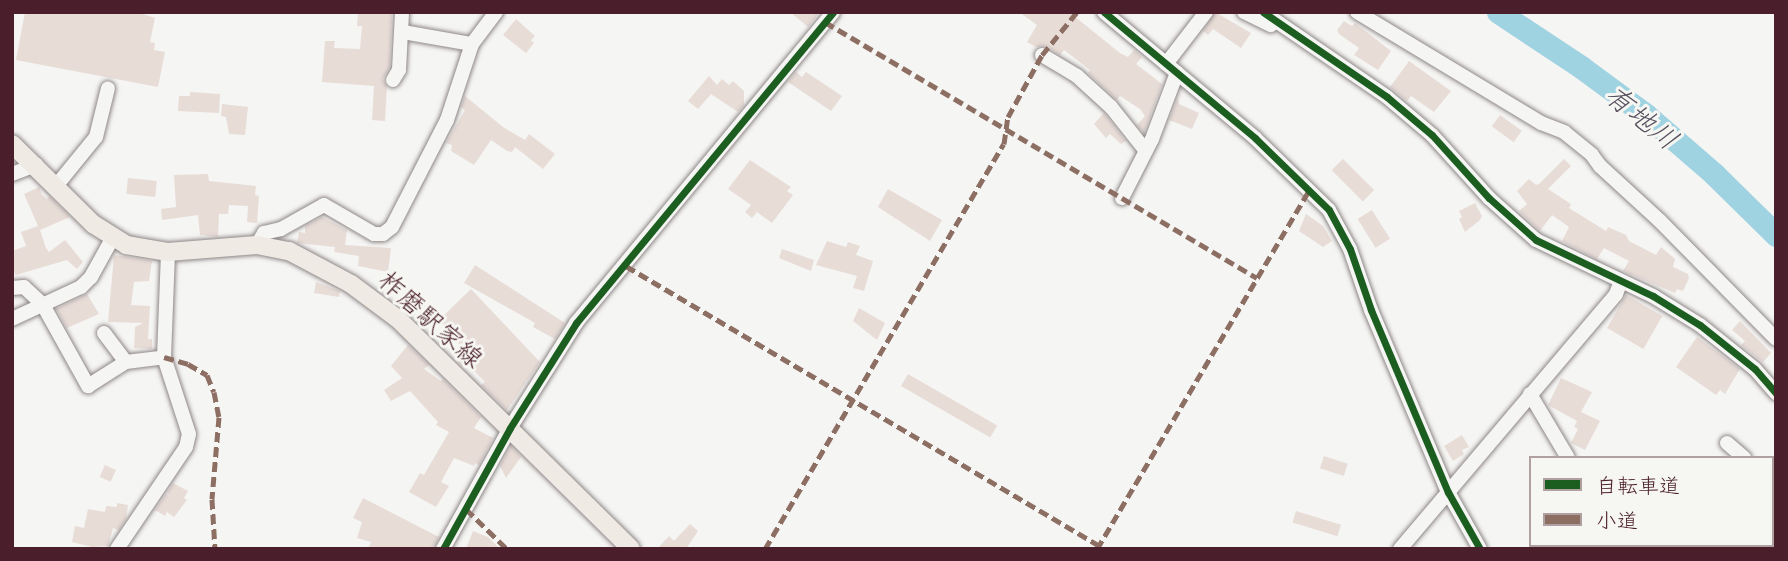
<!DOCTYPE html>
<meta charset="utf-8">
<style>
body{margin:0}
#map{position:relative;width:1788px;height:561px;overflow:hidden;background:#f5f5f3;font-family:"Shantell Sans","Klee One",sans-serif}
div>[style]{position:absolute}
.river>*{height:23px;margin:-11.5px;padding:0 11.5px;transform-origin:11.5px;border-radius:11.5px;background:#9fd3e2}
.building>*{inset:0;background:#e8dcd7;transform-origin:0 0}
.roads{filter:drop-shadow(0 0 2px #8f8788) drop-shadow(0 0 2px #8f8788)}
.minor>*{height:14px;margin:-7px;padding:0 7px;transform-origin:7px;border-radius:7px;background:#f5f5f3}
.major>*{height:18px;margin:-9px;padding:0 9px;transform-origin:9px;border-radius:9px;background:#efebe4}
.quiet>*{height:5px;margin-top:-2.5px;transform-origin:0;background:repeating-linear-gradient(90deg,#8d6e63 0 10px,transparent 0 15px)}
.cycleway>*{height:7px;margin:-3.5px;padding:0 3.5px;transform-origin:3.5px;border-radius:3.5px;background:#1b5e20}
span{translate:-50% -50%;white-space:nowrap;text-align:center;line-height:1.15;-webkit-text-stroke:6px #f6f6f2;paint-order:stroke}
.street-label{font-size:26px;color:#4a1f2b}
.water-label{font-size:28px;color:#585160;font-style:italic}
.frame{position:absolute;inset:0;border:14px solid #4a1f2b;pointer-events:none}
.legend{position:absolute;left:1529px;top:456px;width:245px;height:91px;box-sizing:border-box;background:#f6f6f2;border:2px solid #b1a0a2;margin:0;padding:9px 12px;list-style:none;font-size:21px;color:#4a1f2b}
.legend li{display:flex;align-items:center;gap:14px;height:35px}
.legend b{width:35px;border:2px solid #b1a0a2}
</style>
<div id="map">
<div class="river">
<div style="left:1498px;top:12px;width:100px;rotate:33.5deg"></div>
<div style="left:1581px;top:67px;width:81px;rotate:36.4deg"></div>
<div style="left:1646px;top:115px;width:90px;rotate:40.9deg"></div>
<div style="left:1714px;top:174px;width:87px;rotate:44.5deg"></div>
</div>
<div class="building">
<div style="clip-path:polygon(25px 12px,137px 12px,155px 18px,150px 42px,155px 43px,154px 50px,165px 52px,158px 87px,16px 60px)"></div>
<div style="clip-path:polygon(358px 12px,392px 14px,390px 67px,383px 79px,387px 87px,385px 121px,372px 120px,374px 86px,322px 82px,325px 41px,335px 41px,334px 48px,360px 49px,362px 26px,357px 26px)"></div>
<div style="clip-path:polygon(790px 12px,818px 12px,819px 13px,808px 27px)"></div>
<div style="clip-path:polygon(1019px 12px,1069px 12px,1120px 53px,1128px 57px,1134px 50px,1142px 57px,1136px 64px,1162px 84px,1144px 133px,1137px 125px,1145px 116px,1140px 109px,1120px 96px,1117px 100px,1088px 73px,1090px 70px,1064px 50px,1060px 55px,1046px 46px,1036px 47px,1027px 42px,1037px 25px)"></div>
<div style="clip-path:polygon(1215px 12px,1251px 33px,1241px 48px,1213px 29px,1208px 35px,1203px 31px)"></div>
<div style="clip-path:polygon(516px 19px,535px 36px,531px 40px,534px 43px,526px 53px,503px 35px)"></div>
<div style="clip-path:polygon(1344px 21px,1352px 26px,1355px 23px,1391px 51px,1378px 70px,1354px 55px,1359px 48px,1339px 34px,1337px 30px)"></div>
<div style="clip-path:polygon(1409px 61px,1451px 91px,1434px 112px,1411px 96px,1407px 101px,1390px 87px)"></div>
<div style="clip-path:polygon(796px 72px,802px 77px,806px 72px,842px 96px,831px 111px,788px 82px)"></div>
<div style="clip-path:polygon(709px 76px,717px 85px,722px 79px,729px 85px,733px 81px,744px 91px,744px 105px,738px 112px,711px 94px,698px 109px,688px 101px)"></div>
<div style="clip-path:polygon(190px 92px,220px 94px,219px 113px,178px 111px,179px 96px,190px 96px)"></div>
<div style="clip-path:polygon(465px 96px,503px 127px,525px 140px,529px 134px,555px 154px,543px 169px,515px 147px,512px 152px,507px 151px,491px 140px,474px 165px,451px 151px,452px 145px,446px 143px,465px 110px,461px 107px)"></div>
<div style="clip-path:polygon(1178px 98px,1179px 104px,1199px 113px,1192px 129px,1169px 120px)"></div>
<div style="clip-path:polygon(222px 104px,248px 107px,245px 135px,229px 134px,226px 117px,221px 116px)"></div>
<div style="clip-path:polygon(1104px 113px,1126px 141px,1121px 144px,1110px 134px,1106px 138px,1094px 124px)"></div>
<div style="left:1500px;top:115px;width:27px;height:14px;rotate:36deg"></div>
<div style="left:1343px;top:159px;width:44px;height:16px;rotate:45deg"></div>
<div style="clip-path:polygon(1564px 159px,1571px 166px,1548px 189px,1571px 204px,1569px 208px,1606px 231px,1608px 227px,1626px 235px,1629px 241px,1656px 255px,1661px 247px,1675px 259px,1673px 267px,1688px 274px,1689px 278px,1683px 291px,1677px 289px,1675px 293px,1623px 271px,1629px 261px,1604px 248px,1597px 259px,1562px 241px,1569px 227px,1552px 215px,1540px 231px,1519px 211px,1527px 204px,1517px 191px,1529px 179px,1536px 185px,1539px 184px)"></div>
<div style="clip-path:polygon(750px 160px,791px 187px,787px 191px,793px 195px,772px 223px,757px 212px,752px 218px,745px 212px,751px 205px,728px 189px)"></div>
<div style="clip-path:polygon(208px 174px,209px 181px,256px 186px,255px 195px,259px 196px,257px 223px,247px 222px,248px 206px,229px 205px,228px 214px,219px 214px,218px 237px,200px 235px,198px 215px,162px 220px,161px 209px,176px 207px,174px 175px)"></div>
<div style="left:128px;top:178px;width:29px;height:16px;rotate:6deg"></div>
<div style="clip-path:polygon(39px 187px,42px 195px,47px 199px,49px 196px,70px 217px,40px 230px,46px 248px,49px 252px,65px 240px,83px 262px,77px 269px,67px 260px,16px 275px,12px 270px,12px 251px,26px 246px,21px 232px,38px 226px,24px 194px)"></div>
<div style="clip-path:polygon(888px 189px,942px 220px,930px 241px,878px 207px)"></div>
<div style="clip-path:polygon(1475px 203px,1482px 216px,1480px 220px,1465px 232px,1459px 219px,1462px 217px,1459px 211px)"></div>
<div style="left:1372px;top:210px;width:34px;height:17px;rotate:58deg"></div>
<div style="clip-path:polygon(1306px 214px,1323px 226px,1332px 241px,1323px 247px,1299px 231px)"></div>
<div style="clip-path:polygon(322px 217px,347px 230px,345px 245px,391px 248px,388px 272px,358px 266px,359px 256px,334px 252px,335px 247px,297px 243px,299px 232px,305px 233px,305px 226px)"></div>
<div style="clip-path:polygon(827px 241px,846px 247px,848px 242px,860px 246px,856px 255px,873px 261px,864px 291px,853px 288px,857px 276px,816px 265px)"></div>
<div style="clip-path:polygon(782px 249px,814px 260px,811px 271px,779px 258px)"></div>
<div style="clip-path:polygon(114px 255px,152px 261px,149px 281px,134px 282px,131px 305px,150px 306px,148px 339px,152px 339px,152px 349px,134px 348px,135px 327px,143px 323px,108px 322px)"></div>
<div style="clip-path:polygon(475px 265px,565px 323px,555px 339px,533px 327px,535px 323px,464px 283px)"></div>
<div style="clip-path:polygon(316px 282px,340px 291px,339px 297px,314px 293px)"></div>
<div style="clip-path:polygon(471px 289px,540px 362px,507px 410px,481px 385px,485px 382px,468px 365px,464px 368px,456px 360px,465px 351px,439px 320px)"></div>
<div style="clip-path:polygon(87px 294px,99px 314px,67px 328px,56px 309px)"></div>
<div style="left:1626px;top:295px;width:42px;height:38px;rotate:30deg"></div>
<div style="clip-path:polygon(859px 308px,885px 323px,877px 340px,853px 321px)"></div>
<div style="clip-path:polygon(1740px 321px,1771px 353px,1763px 362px,1741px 345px,1745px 341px,1732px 330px)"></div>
<div style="clip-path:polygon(1697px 337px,1740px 369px,1725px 394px,1720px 390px,1716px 395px,1676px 367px)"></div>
<div style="clip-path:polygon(408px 345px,429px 365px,424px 369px,441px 381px,443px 379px,481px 417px,474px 428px,493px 438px,479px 465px,475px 463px,474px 466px,454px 458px,441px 482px,449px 486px,436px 507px,409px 492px,420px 473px,424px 475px,449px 432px,436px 425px,438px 422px,410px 391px,391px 401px,384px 390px,402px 378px,391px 366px)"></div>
<div style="left:908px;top:374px;width:103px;height:14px;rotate:30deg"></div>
<div style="clip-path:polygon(1561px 378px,1592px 392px,1581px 412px,1600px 421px,1585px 450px,1571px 443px,1578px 429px,1574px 427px,1577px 421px,1548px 405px)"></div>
<div style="clip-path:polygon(1462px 435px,1469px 447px,1462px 450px,1464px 454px,1453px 461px,1444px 446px)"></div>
<div style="clip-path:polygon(511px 446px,521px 457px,506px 478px,500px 466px)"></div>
<div style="left:1324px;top:456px;width:25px;height:13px;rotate:18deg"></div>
<div style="left:105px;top:465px;width:12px;height:13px;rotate:24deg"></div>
<div style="clip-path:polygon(173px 483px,188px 491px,184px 498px,187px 500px,174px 517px,167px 512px,165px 516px,155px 510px,166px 494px,170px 496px,167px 493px)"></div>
<div style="clip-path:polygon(363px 498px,439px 537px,433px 549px,368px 549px,371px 542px,357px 538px,362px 522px,353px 518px)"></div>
<div style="clip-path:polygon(117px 503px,128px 505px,126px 519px,119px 530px,113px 528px,108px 546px,92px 547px,72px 542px,75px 526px,84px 528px,88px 509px,105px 512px,106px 506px,117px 507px)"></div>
<div style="left:1296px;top:511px;width:47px;height:12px;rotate:17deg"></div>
<div style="clip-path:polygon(690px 524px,698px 531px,686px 549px,657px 549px,669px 536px,674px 541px)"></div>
<div style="clip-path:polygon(473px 531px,488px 537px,500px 549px,466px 549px)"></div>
</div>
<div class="roads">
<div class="minor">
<div style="left:1104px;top:12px;width:197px;rotate:39.8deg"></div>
<div style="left:1255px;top:138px;width:103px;rotate:44.2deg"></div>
<div style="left:1329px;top:210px;width:44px;rotate:61.7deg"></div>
<div style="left:1350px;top:249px;width:65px;rotate:71deg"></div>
<div style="left:1371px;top:310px;width:198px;rotate:67.1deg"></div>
<div style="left:1448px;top:492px;width:65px;rotate:60.7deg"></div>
<div style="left:1244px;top:12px;width:30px;rotate:26deg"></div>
<div style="left:1263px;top:12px;width:150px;rotate:34.4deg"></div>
<div style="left:1387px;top:97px;width:59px;rotate:40.2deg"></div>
<div style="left:1432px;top:135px;width:85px;rotate:47.9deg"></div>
<div style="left:1489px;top:198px;width:63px;rotate:41.8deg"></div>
<div style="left:1536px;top:240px;width:130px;rotate:25.6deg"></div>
<div style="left:1653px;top:296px;width:55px;rotate:31.7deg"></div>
<div style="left:1700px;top:325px;width:70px;rotate:38.7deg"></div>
<div style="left:1755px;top:369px;width:32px;rotate:49deg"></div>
<div style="left:1357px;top:12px;width:215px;rotate:31.1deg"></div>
<div style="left:1541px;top:123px;width:25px;rotate:21deg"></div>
<div style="left:1564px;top:132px;width:36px;rotate:39deg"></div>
<div style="left:1592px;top:155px;width:14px;rotate:54deg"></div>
<div style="left:1600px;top:166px;width:81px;rotate:42.5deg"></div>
<div style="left:1660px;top:221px;width:165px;rotate:45.5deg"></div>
<div style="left:403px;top:32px;width:70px;rotate:9.9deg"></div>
<div style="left:1042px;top:55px;width:41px;rotate:31deg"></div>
<div style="left:1077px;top:76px;width:46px;rotate:42.4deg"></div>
<div style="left:1111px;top:107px;width:56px;rotate:51.5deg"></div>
<div style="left:1166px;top:64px;width:66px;rotate:-52.4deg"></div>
<div style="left:393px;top:80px;width:12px;rotate:-59deg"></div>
<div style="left:399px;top:70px;width:58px;rotate:-87deg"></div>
<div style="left:12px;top:174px;width:26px;rotate:-21deg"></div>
<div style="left:56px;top:186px;width:63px;rotate:-50.8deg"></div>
<div style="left:96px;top:137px;width:50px;rotate:-76.2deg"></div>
<div style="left:1122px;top:198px;width:66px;rotate:-63deg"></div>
<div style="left:1152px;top:139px;width:71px;rotate:-69.3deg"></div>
<div style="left:257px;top:245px;width:14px;rotate:-60deg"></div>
<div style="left:264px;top:233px;width:17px;rotate:-13deg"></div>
<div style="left:281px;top:229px;width:49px;rotate:-29.2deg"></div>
<div style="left:324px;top:205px;width:58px;rotate:30.1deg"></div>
<div style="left:374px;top:234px;width:9px"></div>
<div style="left:383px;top:234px;width:11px;rotate:-38deg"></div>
<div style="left:392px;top:227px;width:120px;rotate:-62.8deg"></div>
<div style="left:447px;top:120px;width:80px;rotate:-71.8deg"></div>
<div style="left:472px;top:44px;width:40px;rotate:-53deg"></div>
<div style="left:12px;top:288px;width:12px;rotate:-5deg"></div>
<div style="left:24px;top:287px;width:26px;rotate:43deg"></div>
<div style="left:43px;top:305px;width:93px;rotate:60.9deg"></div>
<div style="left:88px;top:386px;width:45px;rotate:-32.3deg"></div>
<div style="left:126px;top:362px;width:38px;rotate:-7deg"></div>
<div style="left:12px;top:319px;width:76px;rotate:-24.9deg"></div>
<div style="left:81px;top:287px;width:14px;rotate:-45deg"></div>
<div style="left:91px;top:277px;width:43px;rotate:-61.1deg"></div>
<div style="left:104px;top:333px;width:36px;rotate:53deg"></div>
<div style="left:1530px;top:394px;width:74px;rotate:59.3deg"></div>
<div style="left:1727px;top:443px;width:23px;rotate:41deg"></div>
<div style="left:1772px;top:483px;width:5px;rotate:37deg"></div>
<div style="left:1772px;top:505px;width:6px;rotate:-51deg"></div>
<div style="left:1619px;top:545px;width:4px;rotate:63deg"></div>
<div style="left:117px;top:549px;width:123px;rotate:-55.9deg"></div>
<div style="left:186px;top:447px;width:13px;rotate:-77deg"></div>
<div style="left:189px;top:434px;width:81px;rotate:-108deg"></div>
<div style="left:164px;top:357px;width:105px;rotate:-87.8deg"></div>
<div style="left:443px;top:549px;width:138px;rotate:-61deg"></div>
<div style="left:510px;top:428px;width:124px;rotate:-57.8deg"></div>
<div style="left:576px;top:323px;width:403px;rotate:-50.4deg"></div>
<div style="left:1400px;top:549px;width:334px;rotate:-49.7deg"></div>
<div style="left:1616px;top:294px;width:14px;rotate:-69deg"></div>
<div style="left:1740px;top:549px;width:5px;rotate:-53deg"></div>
</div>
<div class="major">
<div style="left:12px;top:144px;width:114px;rotate:44.6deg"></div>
<div style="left:93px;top:224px;width:39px;rotate:32deg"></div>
<div style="left:126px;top:245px;width:43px;rotate:9.5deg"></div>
<div style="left:168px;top:252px;width:89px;rotate:-4.5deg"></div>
<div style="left:257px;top:245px;width:33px;rotate:11deg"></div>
<div style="left:289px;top:251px;width:70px;rotate:28deg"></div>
<div style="left:351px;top:284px;width:59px;rotate:36.7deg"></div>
<div style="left:398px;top:319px;width:327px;rotate:44.6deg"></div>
</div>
</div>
<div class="quiet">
<div style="left:825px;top:22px;width:502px;rotate:30.65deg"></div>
<div style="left:626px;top:266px;width:556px;rotate:30.58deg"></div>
<div style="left:164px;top:357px;width:25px;rotate:16deg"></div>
<div style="left:188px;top:364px;width:22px;rotate:30deg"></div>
<div style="left:207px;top:375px;width:18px;rotate:68deg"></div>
<div style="left:214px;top:392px;width:25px;rotate:79deg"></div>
<div style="left:219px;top:417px;width:82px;rotate:94.9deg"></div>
<div style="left:212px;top:499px;width:50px;rotate:86.6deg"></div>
<div style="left:466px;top:509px;width:57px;rotate:44.3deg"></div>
<div style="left:765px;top:549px;width:470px;rotate:-59.5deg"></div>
<div style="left:1004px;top:144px;width:27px;rotate:-82deg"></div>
<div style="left:1008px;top:117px;width:71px;rotate:-61.3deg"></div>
<div style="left:1042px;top:55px;width:55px;rotate:-50.9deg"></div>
<div style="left:1097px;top:549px;width:416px;rotate:-59.4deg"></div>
</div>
<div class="cycleway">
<div style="left:1104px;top:12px;width:197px;rotate:39.8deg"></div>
<div style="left:1255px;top:138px;width:103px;rotate:44.2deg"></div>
<div style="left:1329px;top:210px;width:44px;rotate:61.7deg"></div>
<div style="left:1350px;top:249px;width:65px;rotate:71deg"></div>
<div style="left:1371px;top:310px;width:198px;rotate:67.1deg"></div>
<div style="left:1448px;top:492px;width:65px;rotate:60.7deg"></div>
<div style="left:1263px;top:12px;width:150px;rotate:34.4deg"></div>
<div style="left:1387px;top:97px;width:59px;rotate:40.2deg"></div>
<div style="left:1432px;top:135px;width:85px;rotate:47.9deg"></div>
<div style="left:1489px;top:198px;width:63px;rotate:41.8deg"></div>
<div style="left:1536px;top:240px;width:130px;rotate:25.6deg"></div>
<div style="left:1653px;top:296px;width:55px;rotate:31.7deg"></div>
<div style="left:1700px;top:325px;width:70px;rotate:38.7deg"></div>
<div style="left:1755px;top:369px;width:32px;rotate:49deg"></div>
<div style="left:443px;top:549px;width:138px;rotate:-61deg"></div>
<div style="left:510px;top:428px;width:124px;rotate:-57.8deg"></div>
<div style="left:576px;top:323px;width:403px;rotate:-50.4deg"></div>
</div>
<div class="street-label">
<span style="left:431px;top:319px;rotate:42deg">柞磨駅家線</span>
</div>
<div class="water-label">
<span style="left:1642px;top:117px;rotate:39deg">有地川</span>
</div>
<div class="frame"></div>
<ul class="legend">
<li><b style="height:9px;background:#1b5e20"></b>自転車道</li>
<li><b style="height:9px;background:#8d6e63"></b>小道</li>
</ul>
</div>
